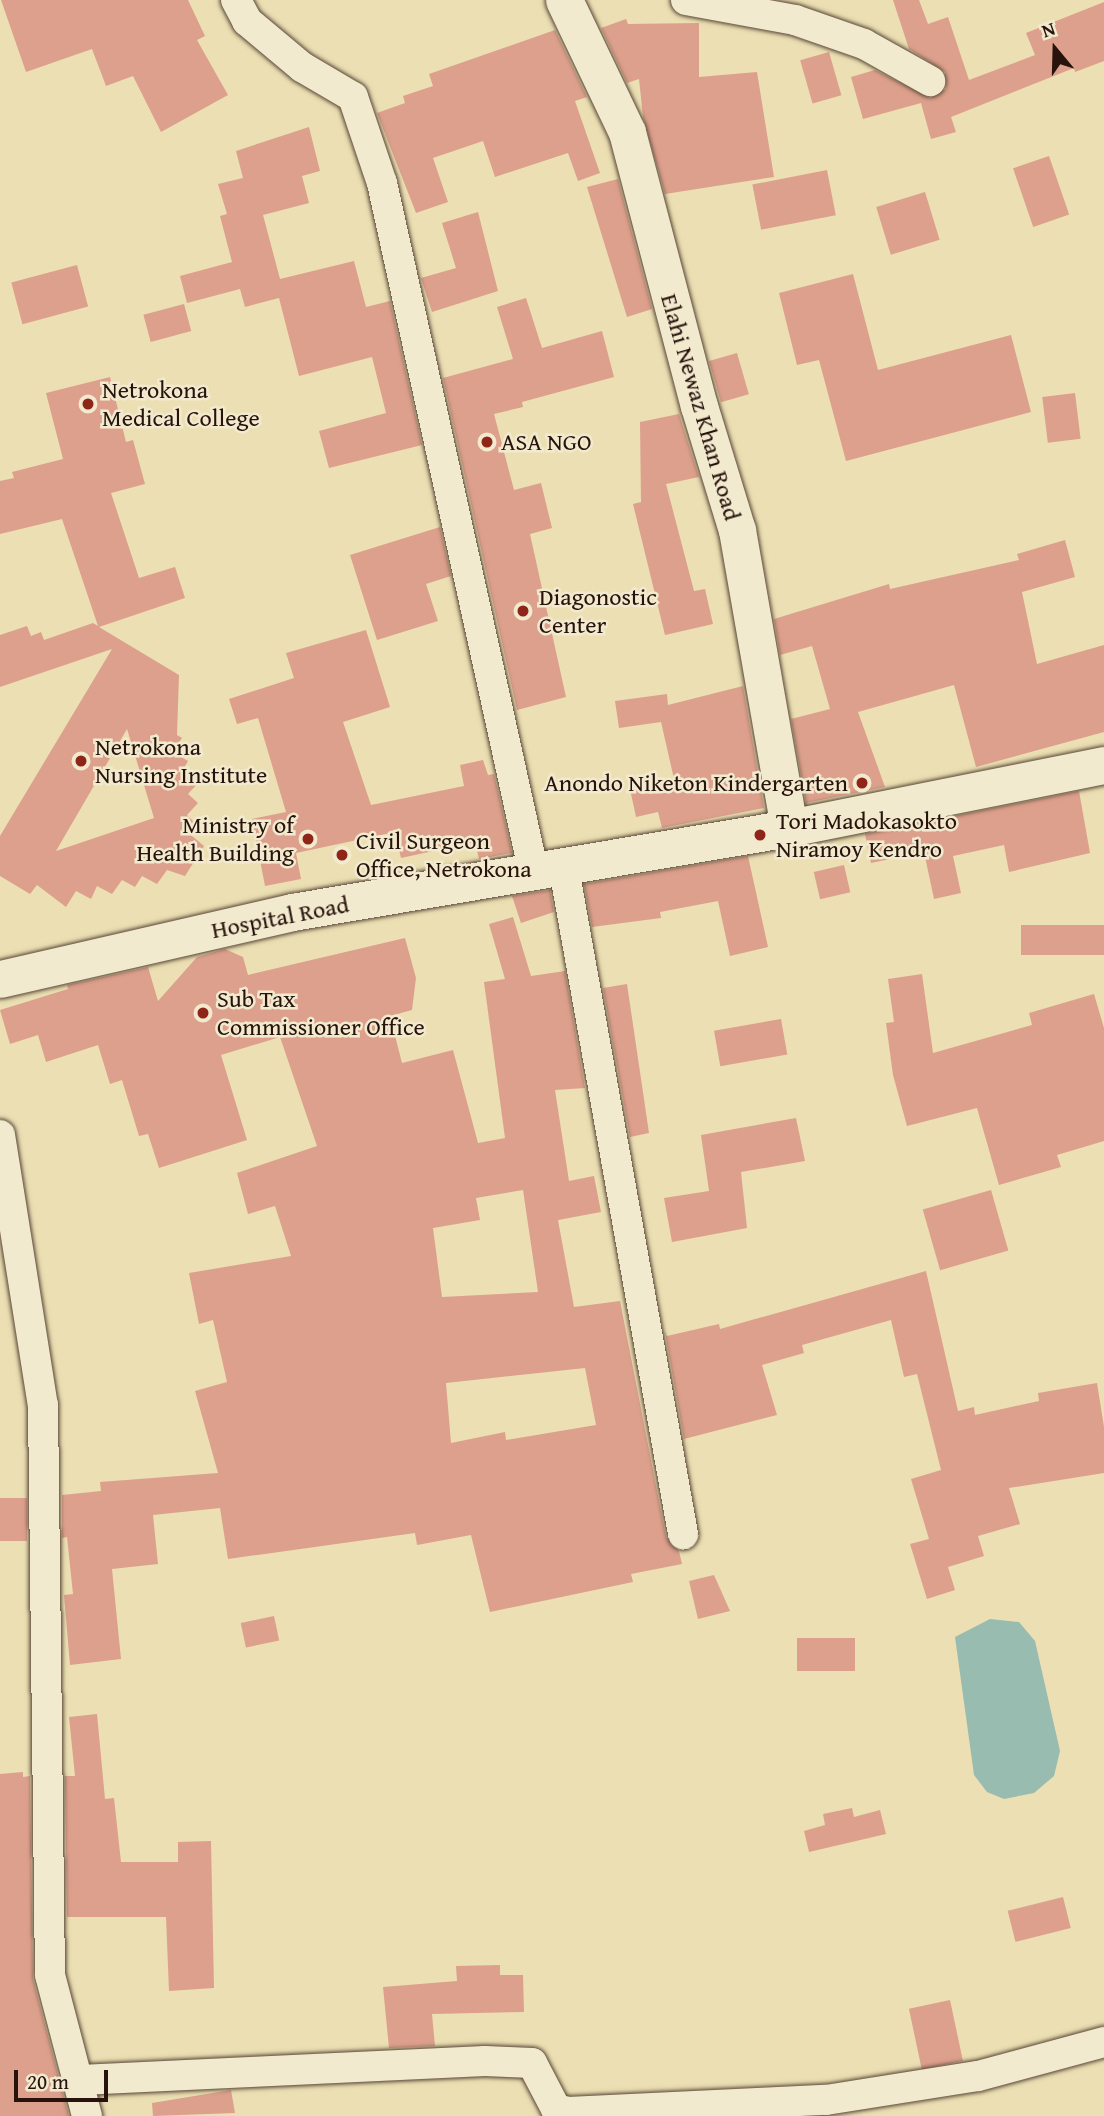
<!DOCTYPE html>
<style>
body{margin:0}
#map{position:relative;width:1104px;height:2116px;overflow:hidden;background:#ebdfb3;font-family:"Gentium Book Plus",serif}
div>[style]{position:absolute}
.water>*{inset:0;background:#98bcaf}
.building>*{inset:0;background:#dda08c;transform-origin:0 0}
.roads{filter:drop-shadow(0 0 2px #584636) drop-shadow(0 0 2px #584636)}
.minor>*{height:30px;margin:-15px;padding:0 15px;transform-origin:15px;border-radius:15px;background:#f2eace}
.tertiary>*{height:37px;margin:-18.5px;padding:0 18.5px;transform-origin:18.5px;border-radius:18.5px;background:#f2eace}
.dots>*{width:19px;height:19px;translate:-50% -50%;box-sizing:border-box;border:4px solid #f2eace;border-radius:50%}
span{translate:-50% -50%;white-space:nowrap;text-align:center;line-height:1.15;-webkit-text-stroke:5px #f2eace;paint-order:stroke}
.poi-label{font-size:24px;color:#27130c}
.left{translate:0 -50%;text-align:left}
.right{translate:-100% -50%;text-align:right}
.street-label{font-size:24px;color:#27130c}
.north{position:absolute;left:1020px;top:14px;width:70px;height:70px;-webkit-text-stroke:5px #f2eace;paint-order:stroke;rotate:341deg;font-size:19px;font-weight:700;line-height:28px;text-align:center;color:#27130c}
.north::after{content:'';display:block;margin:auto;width:24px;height:32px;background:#27130c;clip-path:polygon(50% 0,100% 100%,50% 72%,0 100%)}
.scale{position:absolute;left:14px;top:2070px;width:94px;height:32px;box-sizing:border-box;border:4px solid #27130c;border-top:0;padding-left:9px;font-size:21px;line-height:24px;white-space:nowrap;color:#27130c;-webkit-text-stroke:5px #f2eace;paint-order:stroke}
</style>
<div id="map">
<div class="water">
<div style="clip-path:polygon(990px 1619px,1019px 1622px,1035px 1641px,1060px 1751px,1054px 1776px,1034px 1793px,1004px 1799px,987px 1792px,974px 1775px,955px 1637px)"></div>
</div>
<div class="building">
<div style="clip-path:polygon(1px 0,188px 0,205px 36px,197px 40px,228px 95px,161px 132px,133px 76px,106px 86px,92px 49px,26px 72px)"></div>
<div style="clip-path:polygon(893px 0,919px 0,928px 24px,948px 17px,969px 80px,1035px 55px,1026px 33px,1104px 2px,1104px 61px,1075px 72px,1074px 68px,951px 117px,956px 132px,931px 139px,921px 103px,863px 119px,851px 77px,875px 70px,930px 98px,946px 89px,945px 72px,909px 49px)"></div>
<div style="clip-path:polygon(626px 19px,628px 24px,699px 23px,699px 77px,757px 72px,774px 177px,665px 194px,643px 117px,639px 79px,627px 83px,601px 28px)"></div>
<div style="clip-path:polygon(555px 30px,587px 97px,575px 101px,600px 173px,578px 181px,568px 153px,495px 177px,483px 141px,433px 158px,448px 202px,416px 213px,377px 113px,405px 103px,403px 96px,433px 86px,429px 74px)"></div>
<div style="left:829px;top:52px;width:45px;height:30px;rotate:74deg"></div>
<div style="clip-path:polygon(309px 127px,320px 171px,302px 176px,309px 203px,263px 215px,280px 279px,354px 261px,366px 307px,390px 301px,422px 445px,329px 468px,319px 431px,386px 413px,372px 357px,299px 376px,279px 298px,245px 307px,240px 289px,187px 303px,180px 276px,232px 262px,220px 216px,227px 214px,218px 184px,243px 178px,236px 151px)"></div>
<div style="left:1049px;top:156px;width:62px;height:38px;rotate:71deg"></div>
<div style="left:827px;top:170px;width:46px;height:76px;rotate:79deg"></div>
<div style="clip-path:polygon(618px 179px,652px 309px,627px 317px,587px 187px)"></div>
<div style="left:925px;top:192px;width:50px;height:51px;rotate:73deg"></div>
<div style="clip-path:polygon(478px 212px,498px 291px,432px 312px,421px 278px,456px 268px,442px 223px)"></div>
<div style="left:77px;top:265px;width:43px;height:68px;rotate:75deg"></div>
<div style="clip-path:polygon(853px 274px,878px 370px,1011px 335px,1031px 412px,846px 461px,819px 360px,797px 365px,779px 293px)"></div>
<div style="clip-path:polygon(526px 298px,542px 348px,602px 331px,614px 377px,522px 402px,523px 407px,494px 414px,514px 490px,541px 483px,552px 528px,530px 534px,566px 697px,517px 710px,443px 378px,513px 359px,497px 307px)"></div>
<div style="left:184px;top:304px;width:28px;height:42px;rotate:75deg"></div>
<div style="left:737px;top:353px;width:43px;height:29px;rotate:74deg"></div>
<div style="clip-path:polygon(evenodd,110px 377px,126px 442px,133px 440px,145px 484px,111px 493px,139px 578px,175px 567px,185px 598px,99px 627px,179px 675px,177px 735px,182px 738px,173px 752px,188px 761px,181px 773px,198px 783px,188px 794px,198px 803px,187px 815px,194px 822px,186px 831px,204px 846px,185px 876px,167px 870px,157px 884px,142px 876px,135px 887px,122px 880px,112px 894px,97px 886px,91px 899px,76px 891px,66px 907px,37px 885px,30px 894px,0 876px,0 836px,112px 649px,0 687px,0 635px,27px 626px,31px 636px,41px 632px,44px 640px,93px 623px,98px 626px,62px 519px,0 534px,0 481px,14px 478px,12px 472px,63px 459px,46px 393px,110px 377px,127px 729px,154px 818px,56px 851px,127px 729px)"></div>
<div style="left:1075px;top:393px;width:46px;height:33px;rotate:83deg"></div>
<div style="clip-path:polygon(679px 414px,699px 477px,666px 484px,694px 591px,705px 589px,713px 624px,665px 635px,633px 504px,641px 502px,640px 422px)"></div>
<div style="clip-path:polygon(440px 527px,451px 576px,426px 584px,438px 621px,377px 640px,350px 555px)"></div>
<div style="clip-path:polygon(1065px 540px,1075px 577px,1022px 592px,1037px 664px,1104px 645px,1104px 732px,976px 767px,954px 685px,858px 712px,885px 787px,806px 803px,791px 719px,830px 709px,812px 646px,780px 655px,774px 619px,889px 584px,890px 589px,1019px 560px,1017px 554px)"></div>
<div style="clip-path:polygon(366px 630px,390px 707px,343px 722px,371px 805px,464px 786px,460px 765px,483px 760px,488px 775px,494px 774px,512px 853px,479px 859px,475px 842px,401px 858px,395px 832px,296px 853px,301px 879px,265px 886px,252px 819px,286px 812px,258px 718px,237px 724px,229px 699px,294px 678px,286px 653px)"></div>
<div style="clip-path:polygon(743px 686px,764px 808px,662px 828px,658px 812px,636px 817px,630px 789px,674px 779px,661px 722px,619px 728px,615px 701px,667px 694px,668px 705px)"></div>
<div style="clip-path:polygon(1079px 791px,1090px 853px,1009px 872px,1004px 845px,953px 856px,961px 893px,934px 899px,924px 852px,871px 863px,865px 834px)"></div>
<div style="clip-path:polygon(748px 856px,768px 947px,730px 956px,718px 901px,660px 912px,661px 918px,592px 927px,584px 884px)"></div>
<div style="left:844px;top:865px;width:28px;height:31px;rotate:77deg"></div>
<div style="clip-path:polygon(550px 890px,554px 912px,521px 923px,512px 896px)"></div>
<div style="clip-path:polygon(evenodd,513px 917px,531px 976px,565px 971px,585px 1088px,555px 1090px,569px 1181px,594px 1176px,601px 1212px,558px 1220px,574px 1307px,620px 1301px,666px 1537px,679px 1551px,682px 1564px,631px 1574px,633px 1582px,490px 1612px,471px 1535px,417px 1545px,415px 1533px,228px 1559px,220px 1508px,153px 1515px,158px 1564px,112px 1569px,121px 1659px,70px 1665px,64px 1595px,73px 1594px,67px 1537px,62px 1538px,62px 1495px,101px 1491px,100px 1482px,218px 1473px,195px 1391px,227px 1382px,213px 1320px,199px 1324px,189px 1273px,291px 1256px,275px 1206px,248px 1214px,237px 1173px,317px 1146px,280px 1037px,221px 1055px,247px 1140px,159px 1168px,148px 1134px,139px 1136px,122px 1080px,110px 1084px,98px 1045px,46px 1062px,38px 1035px,10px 1044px,0 1010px,68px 989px,67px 985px,148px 967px,158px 1001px,197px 957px,225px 949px,243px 957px,248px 975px,405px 938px,416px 978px,412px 1010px,390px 1016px,402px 1063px,453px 1050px,478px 1143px,505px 1138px,484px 982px,505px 979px,489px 924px,513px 917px,523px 1190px,538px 1292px,442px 1297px,433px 1228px,480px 1220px,476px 1198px,523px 1190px,513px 917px,585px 1368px,596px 1425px,506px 1440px,505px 1432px,451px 1443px,446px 1383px,585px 1368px)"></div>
<div style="left:1104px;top:925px;width:30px;height:83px;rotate:90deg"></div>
<div style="clip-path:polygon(922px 974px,933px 1053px,1032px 1025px,1029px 1013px,1094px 994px,1104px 1028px,1104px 1141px,1057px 1155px,1061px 1167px,999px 1185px,977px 1108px,907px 1126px,893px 1075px,886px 1023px,894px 1022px,888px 979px)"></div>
<div style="clip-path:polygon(627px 984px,649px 1133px,630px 1137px,603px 988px)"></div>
<div style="left:781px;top:1019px;width:36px;height:68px;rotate:80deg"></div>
<div style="clip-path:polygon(796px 1118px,805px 1161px,741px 1172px,747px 1228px,672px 1242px,664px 1198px,709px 1191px,701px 1135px)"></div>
<div style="left:991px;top:1190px;width:63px;height:71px;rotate:74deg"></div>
<div style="clip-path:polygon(926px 1271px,958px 1411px,974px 1407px,975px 1415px,1039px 1401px,1038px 1393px,1097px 1383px,1104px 1427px,1104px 1473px,1009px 1488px,1020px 1524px,978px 1536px,984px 1556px,948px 1567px,955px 1590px,927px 1599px,910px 1544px,929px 1539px,911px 1479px,941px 1470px,917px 1374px,904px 1377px,891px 1320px,802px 1345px,804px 1353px,762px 1365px,777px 1415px,684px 1439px,665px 1332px,667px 1336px,719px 1324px,720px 1329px)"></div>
<div style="left:27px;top:1498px;width:43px;height:27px;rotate:90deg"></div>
<div style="clip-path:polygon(714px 1575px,730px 1611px,698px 1619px,689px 1581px)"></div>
<div style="left:274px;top:1616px;width:25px;height:34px;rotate:78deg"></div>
<div style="left:855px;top:1638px;width:33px;height:58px;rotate:90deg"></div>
<div style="clip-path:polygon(97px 1714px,105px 1799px,114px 1798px,121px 1862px,178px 1862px,178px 1842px,211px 1841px,214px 1988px,169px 1991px,166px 1917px,67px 1917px,65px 1776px,75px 1776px,69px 1717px)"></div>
<div style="clip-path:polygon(23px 1772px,23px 1777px,30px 1776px,33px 1979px,69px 2116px,0 2116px,0 1774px)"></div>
<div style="clip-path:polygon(852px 1808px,854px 1817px,880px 1810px,886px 1834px,809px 1852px,804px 1831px,825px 1825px,823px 1814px)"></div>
<div style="left:1063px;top:1897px;width:32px;height:57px;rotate:76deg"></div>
<div style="clip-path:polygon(500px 1965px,500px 1975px,523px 1975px,524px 2012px,432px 2014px,435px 2046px,389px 2048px,383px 1987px,457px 1981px,456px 1966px)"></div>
<div style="left:950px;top:2000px;width:62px;height:42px;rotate:78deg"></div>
<div style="clip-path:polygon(231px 2090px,235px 2113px,153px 2116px,152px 2103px)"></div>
</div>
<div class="roads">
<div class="minor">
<div style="left:236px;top:0;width:24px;rotate:62deg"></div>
<div style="left:247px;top:21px;width:72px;rotate:39.9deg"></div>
<div style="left:302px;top:67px;width:59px;rotate:30.5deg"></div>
<div style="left:353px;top:97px;width:91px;rotate:71.4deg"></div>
<div style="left:382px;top:183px;width:708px;rotate:77.59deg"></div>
<div style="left:686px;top:0;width:111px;rotate:10.4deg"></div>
<div style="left:795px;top:20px;width:73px;rotate:19.2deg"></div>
<div style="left:864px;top:44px;width:76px;rotate:29.3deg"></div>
<div style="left:564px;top:869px;width:676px;rotate:79.85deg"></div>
<div style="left:0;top:1135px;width:273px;rotate:81deg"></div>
<div style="left:43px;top:1405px;width:570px;rotate:89.3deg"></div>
<div style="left:50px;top:1975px;width:146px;rotate:75.3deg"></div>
<div style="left:80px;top:2080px;width:405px;rotate:-2.7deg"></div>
<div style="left:485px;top:2061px;width:47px;rotate:2.4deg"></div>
<div style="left:532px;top:2063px;width:52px;rotate:62.4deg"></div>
<div style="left:556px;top:2109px;width:12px;rotate:14deg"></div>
<div style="left:568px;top:2112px;width:258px;rotate:-2.7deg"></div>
<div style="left:826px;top:2100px;width:154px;rotate:-9deg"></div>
<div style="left:978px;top:2076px;width:131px;rotate:-15.1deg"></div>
</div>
<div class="tertiary">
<div style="left:564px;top:0;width:146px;rotate:64.5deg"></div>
<div style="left:627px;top:132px;width:283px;rotate:75.3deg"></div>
<div style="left:699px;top:406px;width:130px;rotate:73deg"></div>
<div style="left:737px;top:530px;width:303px;rotate:80.1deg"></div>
<div style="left:0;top:979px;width:300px;rotate:-12.9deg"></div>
<div style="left:292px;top:912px;width:504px;rotate:-9.59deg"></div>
<div style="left:789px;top:828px;width:321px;rotate:-11.3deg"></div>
</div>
</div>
<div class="dots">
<div style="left:88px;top:404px;background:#8f2418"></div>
<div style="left:487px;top:442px;background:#8f2418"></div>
<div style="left:523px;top:611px;background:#8f2418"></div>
<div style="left:81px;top:761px;background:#8f2418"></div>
<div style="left:862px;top:783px;background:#8f2418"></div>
<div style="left:760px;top:835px;background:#8f2418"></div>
<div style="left:308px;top:839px;background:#8f2418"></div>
<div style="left:342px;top:855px;background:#8f2418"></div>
<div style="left:203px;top:1013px;background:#8f2418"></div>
</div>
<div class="poi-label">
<span class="left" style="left:102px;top:404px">Netrokona<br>Medical College</span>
<span class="left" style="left:501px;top:442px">ASA NGO</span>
<span class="left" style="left:539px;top:611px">Diagonostic<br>Center</span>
<span class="left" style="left:95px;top:761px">Netrokona<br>Nursing Institute</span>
<span class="right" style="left:848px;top:783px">Anondo Niketon Kindergarten</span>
<span class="left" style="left:776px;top:835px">Tori Madokasokto<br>Niramoy Kendro</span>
<span class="right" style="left:294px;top:839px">Ministry of<br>Health Building</span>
<span class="left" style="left:356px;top:855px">Civil Surgeon<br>Office, Netrokona</span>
<span class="left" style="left:217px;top:1013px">Sub Tax<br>Commissioner Office</span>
</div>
<div class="street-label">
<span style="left:701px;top:407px;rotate:74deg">Elahi Newaz Khan Road</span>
<span style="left:280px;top:917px;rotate:-11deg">Hospital Road</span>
</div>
<div class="north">N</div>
<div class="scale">20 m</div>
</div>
